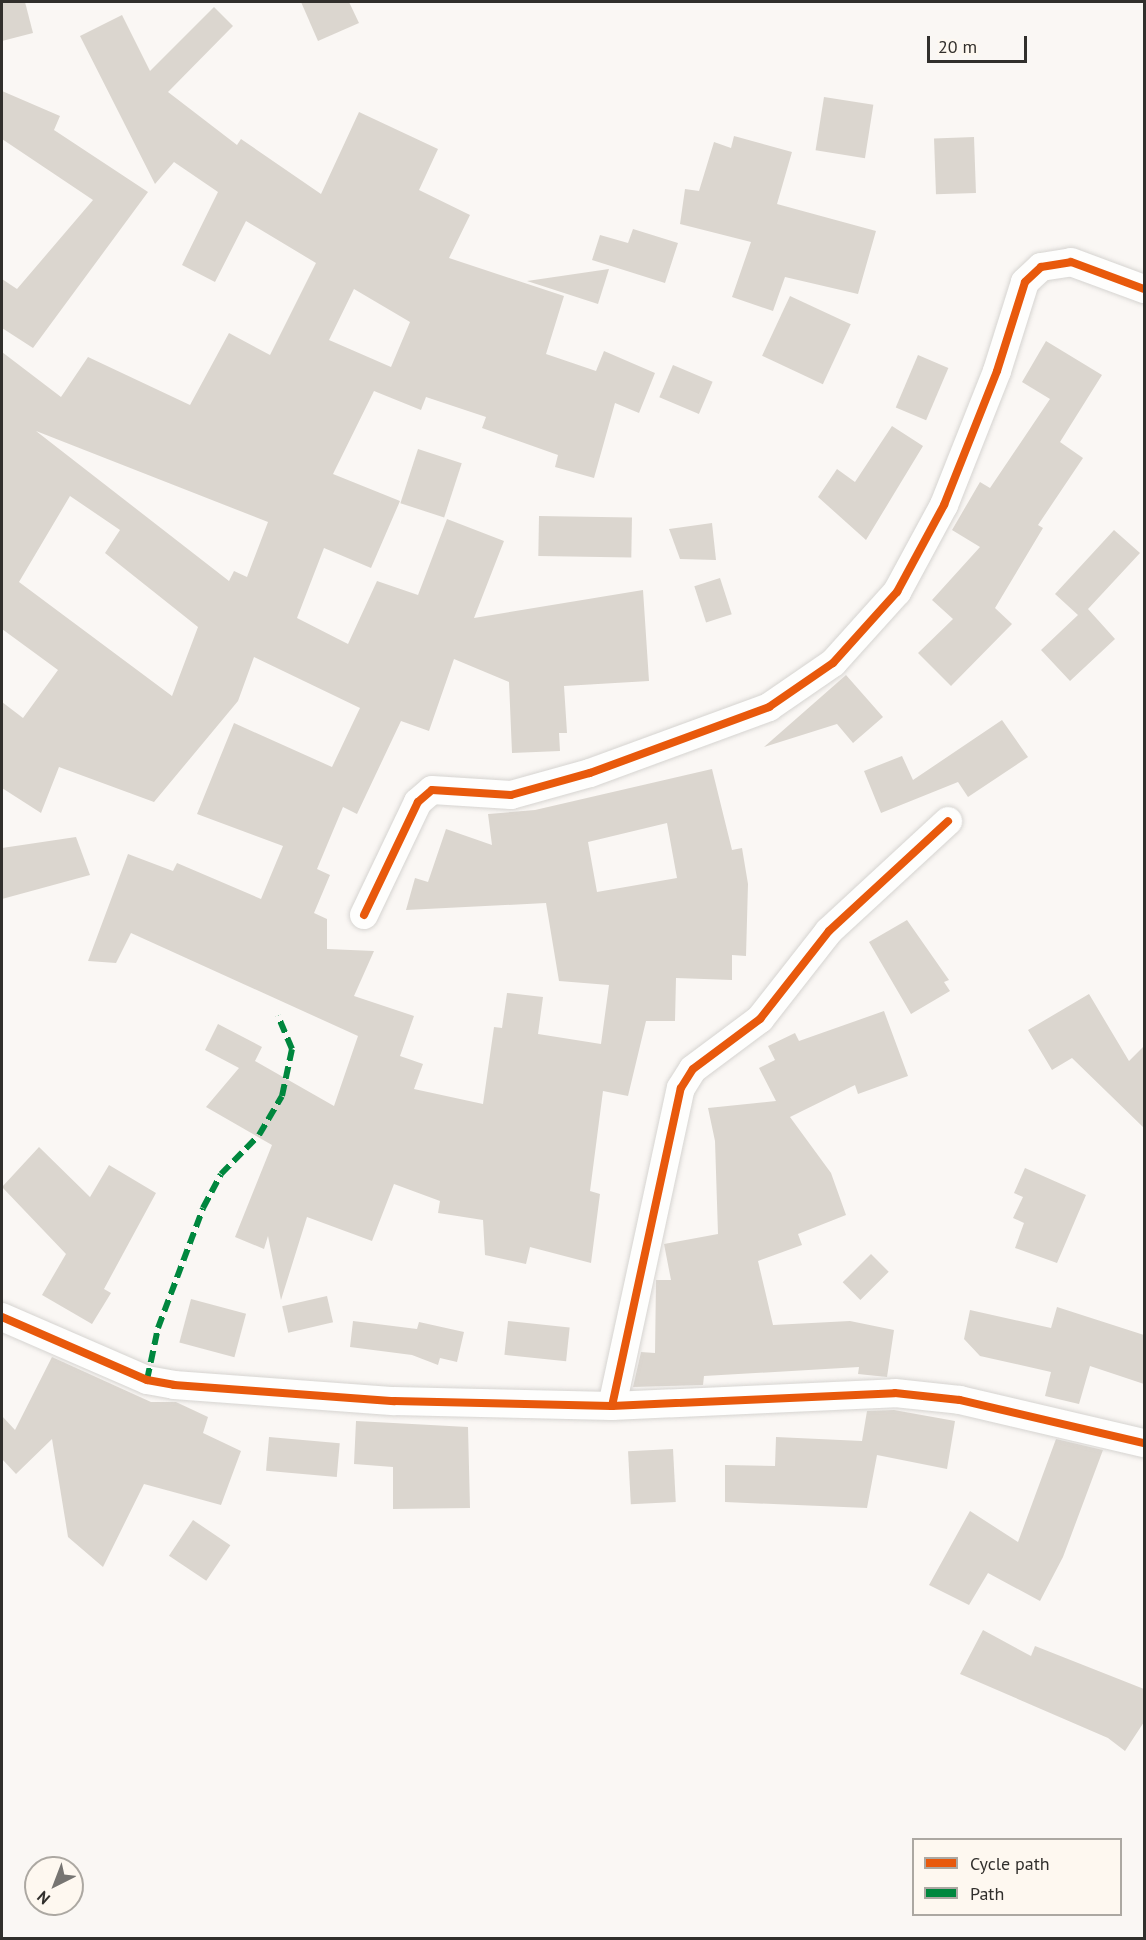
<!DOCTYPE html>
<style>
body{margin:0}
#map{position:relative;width:1146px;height:1940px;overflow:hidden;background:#faf7f4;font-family:"PT Sans",sans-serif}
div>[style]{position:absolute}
.building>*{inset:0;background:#dbd6cf;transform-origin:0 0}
.roads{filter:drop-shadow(0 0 2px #d6d4d1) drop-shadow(0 0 2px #d6d4d1)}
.street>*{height:28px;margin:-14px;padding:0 14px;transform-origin:14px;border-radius:14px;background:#fefefd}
.quiet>*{height:6px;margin-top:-3px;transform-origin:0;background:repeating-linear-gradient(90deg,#00873e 0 12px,transparent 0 18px)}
.cycleway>*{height:8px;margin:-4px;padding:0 4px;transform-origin:4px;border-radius:4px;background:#e8590c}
span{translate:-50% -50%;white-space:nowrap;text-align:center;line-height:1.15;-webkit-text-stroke:5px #fef8f0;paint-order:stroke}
.frame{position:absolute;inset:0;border:3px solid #312f2c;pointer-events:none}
.legend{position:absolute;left:912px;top:1838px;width:210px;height:78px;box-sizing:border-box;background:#fef8f0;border:2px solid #aca8a2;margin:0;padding:8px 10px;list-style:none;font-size:18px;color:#312f2c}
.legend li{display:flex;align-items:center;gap:12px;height:30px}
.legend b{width:30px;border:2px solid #aca8a2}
.north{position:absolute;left:24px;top:1856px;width:60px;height:60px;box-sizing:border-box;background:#fef8f0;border:2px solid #aca8a2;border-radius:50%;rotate:222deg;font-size:16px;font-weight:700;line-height:24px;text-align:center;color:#312f2c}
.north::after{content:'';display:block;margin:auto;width:21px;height:27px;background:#777572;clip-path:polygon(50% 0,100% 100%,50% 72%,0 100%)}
.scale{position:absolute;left:927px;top:36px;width:100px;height:27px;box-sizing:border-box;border:3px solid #312f2c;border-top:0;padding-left:8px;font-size:18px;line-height:21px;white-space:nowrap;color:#312f2c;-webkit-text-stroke:4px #fef8f0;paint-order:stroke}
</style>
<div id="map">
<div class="building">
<div style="clip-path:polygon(2px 2px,25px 2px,33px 33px,2px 41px)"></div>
<div style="clip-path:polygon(301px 2px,349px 2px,359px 23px,318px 41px)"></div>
<div style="clip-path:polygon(evenodd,214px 7px,233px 26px,168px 92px,237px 145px,241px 139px,321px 194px,359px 112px,438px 149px,419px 190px,470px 215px,449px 258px,564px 296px,546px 354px,596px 371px,604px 351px,655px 373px,639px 413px,615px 403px,594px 478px,555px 467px,558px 455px,482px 428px,486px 417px,426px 397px,421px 410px,374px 391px,333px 474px,400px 501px,371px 568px,324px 548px,297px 618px,348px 644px,377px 581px,418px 595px,447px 519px,504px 541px,474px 618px,643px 590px,649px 681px,564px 686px,567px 733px,559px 733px,560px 751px,512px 753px,509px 682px,454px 659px,429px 731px,401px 721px,357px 814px,343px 807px,317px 869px,330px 875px,314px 913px,327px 919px,327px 949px,374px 951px,354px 996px,414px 1016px,400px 1056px,423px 1064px,414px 1089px,483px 1104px,494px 1027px,502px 1028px,507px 993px,543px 997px,538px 1034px,601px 1044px,609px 985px,559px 981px,546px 903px,406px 910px,415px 878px,428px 882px,446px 829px,492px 845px,488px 814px,535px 810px,712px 769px,732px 850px,742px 848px,748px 884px,746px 956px,732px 955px,732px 980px,676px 978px,675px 1021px,646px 1021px,628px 1096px,603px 1091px,590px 1191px,600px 1194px,591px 1263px,530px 1247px,526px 1264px,485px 1255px,483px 1220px,438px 1213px,440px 1201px,394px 1184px,372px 1241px,307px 1217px,281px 1300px,268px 1236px,264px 1249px,235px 1237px,272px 1145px,206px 1107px,239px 1068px,205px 1050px,218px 1024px,262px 1047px,255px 1061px,334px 1106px,358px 1036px,131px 933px,116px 963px,88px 961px,128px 854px,173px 871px,177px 863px,261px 899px,283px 846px,197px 814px,234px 723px,332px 767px,360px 708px,254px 657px,238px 701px,154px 802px,59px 767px,41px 813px,2px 788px,2px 702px,23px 718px,58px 670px,2px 629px,2px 352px,61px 397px,88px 357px,190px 405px,229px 333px,270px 355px,316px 263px,246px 221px,215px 282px,182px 265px,218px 192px,174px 162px,155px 184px,80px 36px,122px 15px,150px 71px,214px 7px,354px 289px,410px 322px,391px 367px,329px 340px,354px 289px,214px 7px,36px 431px,268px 522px,247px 577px,234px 571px,229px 581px,36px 431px,214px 7px,70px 496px,120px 530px,105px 553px,198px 627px,172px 696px,19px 582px,70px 496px,214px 7px,667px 823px,677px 878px,597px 892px,588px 842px,667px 823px)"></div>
<div style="clip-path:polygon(2px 91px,60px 116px,54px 130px,148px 192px,33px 348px,2px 328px,2px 279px,17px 289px,93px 200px,2px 139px)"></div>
<div style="left:824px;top:97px;width:50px;height:54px;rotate:9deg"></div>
<div style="clip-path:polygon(734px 136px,792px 152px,777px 204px,876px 231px,858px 294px,785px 277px,773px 311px,732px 297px,751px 242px,680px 224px,685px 189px,699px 191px,714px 142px,731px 148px)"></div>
<div style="left:974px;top:137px;width:56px;height:40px;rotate:88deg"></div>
<div style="clip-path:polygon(633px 229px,678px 243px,665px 283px,592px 260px,600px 235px,628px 243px)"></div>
<div style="clip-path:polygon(609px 269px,598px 304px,527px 281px)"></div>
<div style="left:790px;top:296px;width:67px;height:66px;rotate:25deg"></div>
<div style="clip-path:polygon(1046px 341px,1102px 375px,1060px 442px,1083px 458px,1038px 525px,1043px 528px,995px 608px,1012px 624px,951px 686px,918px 653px,953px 619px,932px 600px,980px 547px,952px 530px,980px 482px,990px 488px,1050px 399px,1022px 382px)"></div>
<div style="left:918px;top:355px;width:33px;height:57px;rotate:23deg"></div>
<div style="left:673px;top:365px;width:43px;height:35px;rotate:23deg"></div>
<div style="clip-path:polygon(892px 426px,923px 446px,866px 540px,818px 497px,837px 469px,855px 482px)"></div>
<div style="left:418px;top:449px;width:46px;height:57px;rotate:18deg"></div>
<div style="left:539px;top:516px;width:93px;height:40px;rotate:1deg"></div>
<div style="clip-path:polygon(712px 523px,716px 560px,680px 559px,669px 529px)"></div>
<div style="clip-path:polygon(1114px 530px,1140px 553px,1088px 609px,1115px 639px,1070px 681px,1041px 650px,1078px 615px,1055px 594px)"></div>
<div style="left:720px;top:578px;width:38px;height:27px;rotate:72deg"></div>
<div style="clip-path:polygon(846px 675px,883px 717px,853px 743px,837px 724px,764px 747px)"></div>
<div style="clip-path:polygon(1002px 720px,1028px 757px,968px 797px,958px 782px,881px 813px,864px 771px,902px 756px,913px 780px)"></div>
<div style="clip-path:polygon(76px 837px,90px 875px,2px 899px,2px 848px)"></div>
<div style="clip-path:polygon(907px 920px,949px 980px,944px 982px,950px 991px,911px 1014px,869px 942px)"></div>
<div style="clip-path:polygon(1089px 994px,1129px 1061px,1144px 1046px,1144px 1128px,1072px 1058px,1052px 1070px,1028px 1030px)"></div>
<div style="clip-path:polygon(884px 1011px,908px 1076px,858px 1094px,855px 1085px,790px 1117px,831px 1173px,846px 1215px,798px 1234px,802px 1245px,758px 1261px,773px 1325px,850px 1321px,894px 1330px,887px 1377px,858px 1374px,859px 1367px,704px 1376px,703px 1385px,633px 1387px,641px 1352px,655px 1353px,656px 1280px,671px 1280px,664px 1244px,718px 1234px,715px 1141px,708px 1108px,776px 1101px,759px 1068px,775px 1060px,768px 1046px,795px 1033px,799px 1041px)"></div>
<div style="clip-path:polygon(39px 1147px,90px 1197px,109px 1165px,156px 1193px,104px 1289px,111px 1293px,92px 1324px,42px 1295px,66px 1254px,2px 1187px)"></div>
<div style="clip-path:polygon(1025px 1168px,1086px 1195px,1057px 1263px,1015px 1248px,1024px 1223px,1013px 1218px,1023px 1197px,1014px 1193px)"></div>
<div style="left:871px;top:1254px;width:25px;height:40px;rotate:45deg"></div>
<div style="left:327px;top:1296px;width:27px;height:46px;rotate:77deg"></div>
<div style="left:191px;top:1299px;width:57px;height:45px;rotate:15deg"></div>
<div style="clip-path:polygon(1057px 1307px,1144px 1335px,1144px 1384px,1090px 1366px,1079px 1404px,1045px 1396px,1051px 1372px,980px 1356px,964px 1339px,970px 1310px,1051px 1328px)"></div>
<div style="clip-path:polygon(353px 1321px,417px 1329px,419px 1322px,464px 1332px,457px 1362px,440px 1358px,438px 1365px,412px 1355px,350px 1347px)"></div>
<div style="left:508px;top:1321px;width:62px;height:34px;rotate:6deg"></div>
<div style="clip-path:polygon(52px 1357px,151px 1402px,176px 1402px,208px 1417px,203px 1433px,241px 1451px,221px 1505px,144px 1484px,103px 1567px,68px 1537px,52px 1439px,16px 1474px,2px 1459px,2px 1416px,15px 1430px)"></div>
<div style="clip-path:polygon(894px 1410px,955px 1421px,947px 1469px,877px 1455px,867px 1508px,725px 1502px,725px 1465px,775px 1466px,776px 1437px,862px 1441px,867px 1411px)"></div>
<div style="clip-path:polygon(356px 1421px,468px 1427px,470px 1508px,393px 1509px,393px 1467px,354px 1464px)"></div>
<div style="left:269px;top:1437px;width:71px;height:34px;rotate:5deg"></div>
<div style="clip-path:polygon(1056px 1439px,1103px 1450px,1063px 1557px,1040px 1601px,988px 1573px,969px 1605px,929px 1585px,970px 1511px,1018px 1542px)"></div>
<div style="left:673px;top:1449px;width:53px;height:45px;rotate:87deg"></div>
<div style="left:193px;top:1520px;width:45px;height:43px;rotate:34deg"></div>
<div style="clip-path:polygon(983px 1630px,1031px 1656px,1035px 1646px,1144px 1689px,1144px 1722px,1125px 1751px,1108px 1738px,960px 1674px)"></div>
</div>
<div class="roads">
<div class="street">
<div style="left:364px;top:915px;width:125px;rotate:-64.5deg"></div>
<div style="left:418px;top:802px;width:18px;rotate:-41deg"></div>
<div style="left:432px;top:790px;width:79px;rotate:3.6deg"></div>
<div style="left:511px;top:795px;width:82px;rotate:-15.6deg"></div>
<div style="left:590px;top:773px;width:191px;rotate:-20.2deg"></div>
<div style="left:769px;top:707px;width:78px;rotate:-34.5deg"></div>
<div style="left:833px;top:663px;width:96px;rotate:-48deg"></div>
<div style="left:897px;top:592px;width:99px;rotate:-61.6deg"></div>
<div style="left:944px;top:505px;width:144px;rotate:-68.4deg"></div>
<div style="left:997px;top:371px;width:93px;rotate:-72.5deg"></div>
<div style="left:1025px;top:282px;width:22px;rotate:-43deg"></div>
<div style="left:1041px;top:267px;width:30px;rotate:-9deg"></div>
<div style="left:1071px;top:262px;width:78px;rotate:20.3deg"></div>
<div style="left:2px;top:1317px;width:158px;rotate:23.5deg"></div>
<div style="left:147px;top:1380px;width:27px;rotate:10deg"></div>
<div style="left:174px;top:1385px;width:221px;rotate:4.2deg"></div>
<div style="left:394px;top:1401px;width:218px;rotate:1.3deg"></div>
<div style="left:612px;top:1406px;width:283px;rotate:-2.6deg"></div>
<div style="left:895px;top:1393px;width:65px;rotate:6.1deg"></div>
<div style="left:960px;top:1400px;width:189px;rotate:13.2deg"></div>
<div style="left:612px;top:1406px;width:325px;rotate:-77.8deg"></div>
<div style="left:681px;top:1088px;width:22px;rotate:-58deg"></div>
<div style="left:693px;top:1069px;width:84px;rotate:-36.7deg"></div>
<div style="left:760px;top:1019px;width:112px;rotate:-51.9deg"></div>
<div style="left:829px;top:931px;width:162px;rotate:-42.7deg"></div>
</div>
</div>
<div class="quiet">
<div style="left:147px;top:1380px;width:53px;rotate:-78.1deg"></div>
<div style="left:158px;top:1328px;width:128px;rotate:-69.4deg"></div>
<div style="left:203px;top:1208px;width:38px;rotate:-62deg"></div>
<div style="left:221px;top:1174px;width:54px;rotate:-45.7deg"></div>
<div style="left:259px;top:1135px;width:45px;rotate:-59.5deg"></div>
<div style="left:282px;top:1096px;width:48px;rotate:-78deg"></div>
<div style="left:292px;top:1049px;width:36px;rotate:-113deg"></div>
</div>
<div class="cycleway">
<div style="left:364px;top:915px;width:125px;rotate:-64.5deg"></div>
<div style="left:418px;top:802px;width:18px;rotate:-41deg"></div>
<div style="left:432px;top:790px;width:79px;rotate:3.6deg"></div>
<div style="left:511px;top:795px;width:82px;rotate:-15.6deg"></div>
<div style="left:590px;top:773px;width:191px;rotate:-20.2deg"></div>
<div style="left:769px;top:707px;width:78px;rotate:-34.5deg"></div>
<div style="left:833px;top:663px;width:96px;rotate:-48deg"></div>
<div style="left:897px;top:592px;width:99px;rotate:-61.6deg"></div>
<div style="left:944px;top:505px;width:144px;rotate:-68.4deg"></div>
<div style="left:997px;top:371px;width:93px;rotate:-72.5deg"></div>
<div style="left:1025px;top:282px;width:22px;rotate:-43deg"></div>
<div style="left:1041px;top:267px;width:30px;rotate:-9deg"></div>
<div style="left:1071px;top:262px;width:78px;rotate:20.3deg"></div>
<div style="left:2px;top:1317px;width:158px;rotate:23.5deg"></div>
<div style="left:147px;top:1380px;width:27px;rotate:10deg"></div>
<div style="left:174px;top:1385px;width:221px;rotate:4.2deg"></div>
<div style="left:394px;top:1401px;width:218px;rotate:1.3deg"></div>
<div style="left:612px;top:1406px;width:283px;rotate:-2.6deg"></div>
<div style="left:895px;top:1393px;width:65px;rotate:6.1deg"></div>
<div style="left:960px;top:1400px;width:189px;rotate:13.2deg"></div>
<div style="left:612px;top:1406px;width:325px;rotate:-77.8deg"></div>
<div style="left:681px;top:1088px;width:22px;rotate:-58deg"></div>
<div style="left:693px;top:1069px;width:84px;rotate:-36.7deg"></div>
<div style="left:760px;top:1019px;width:112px;rotate:-51.9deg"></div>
<div style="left:829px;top:931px;width:162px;rotate:-42.7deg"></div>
</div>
<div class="frame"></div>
<ul class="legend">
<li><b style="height:8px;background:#e8590c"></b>Cycle path</li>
<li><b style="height:8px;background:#00873e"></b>Path</li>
</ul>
<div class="north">N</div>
<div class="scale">20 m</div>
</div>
